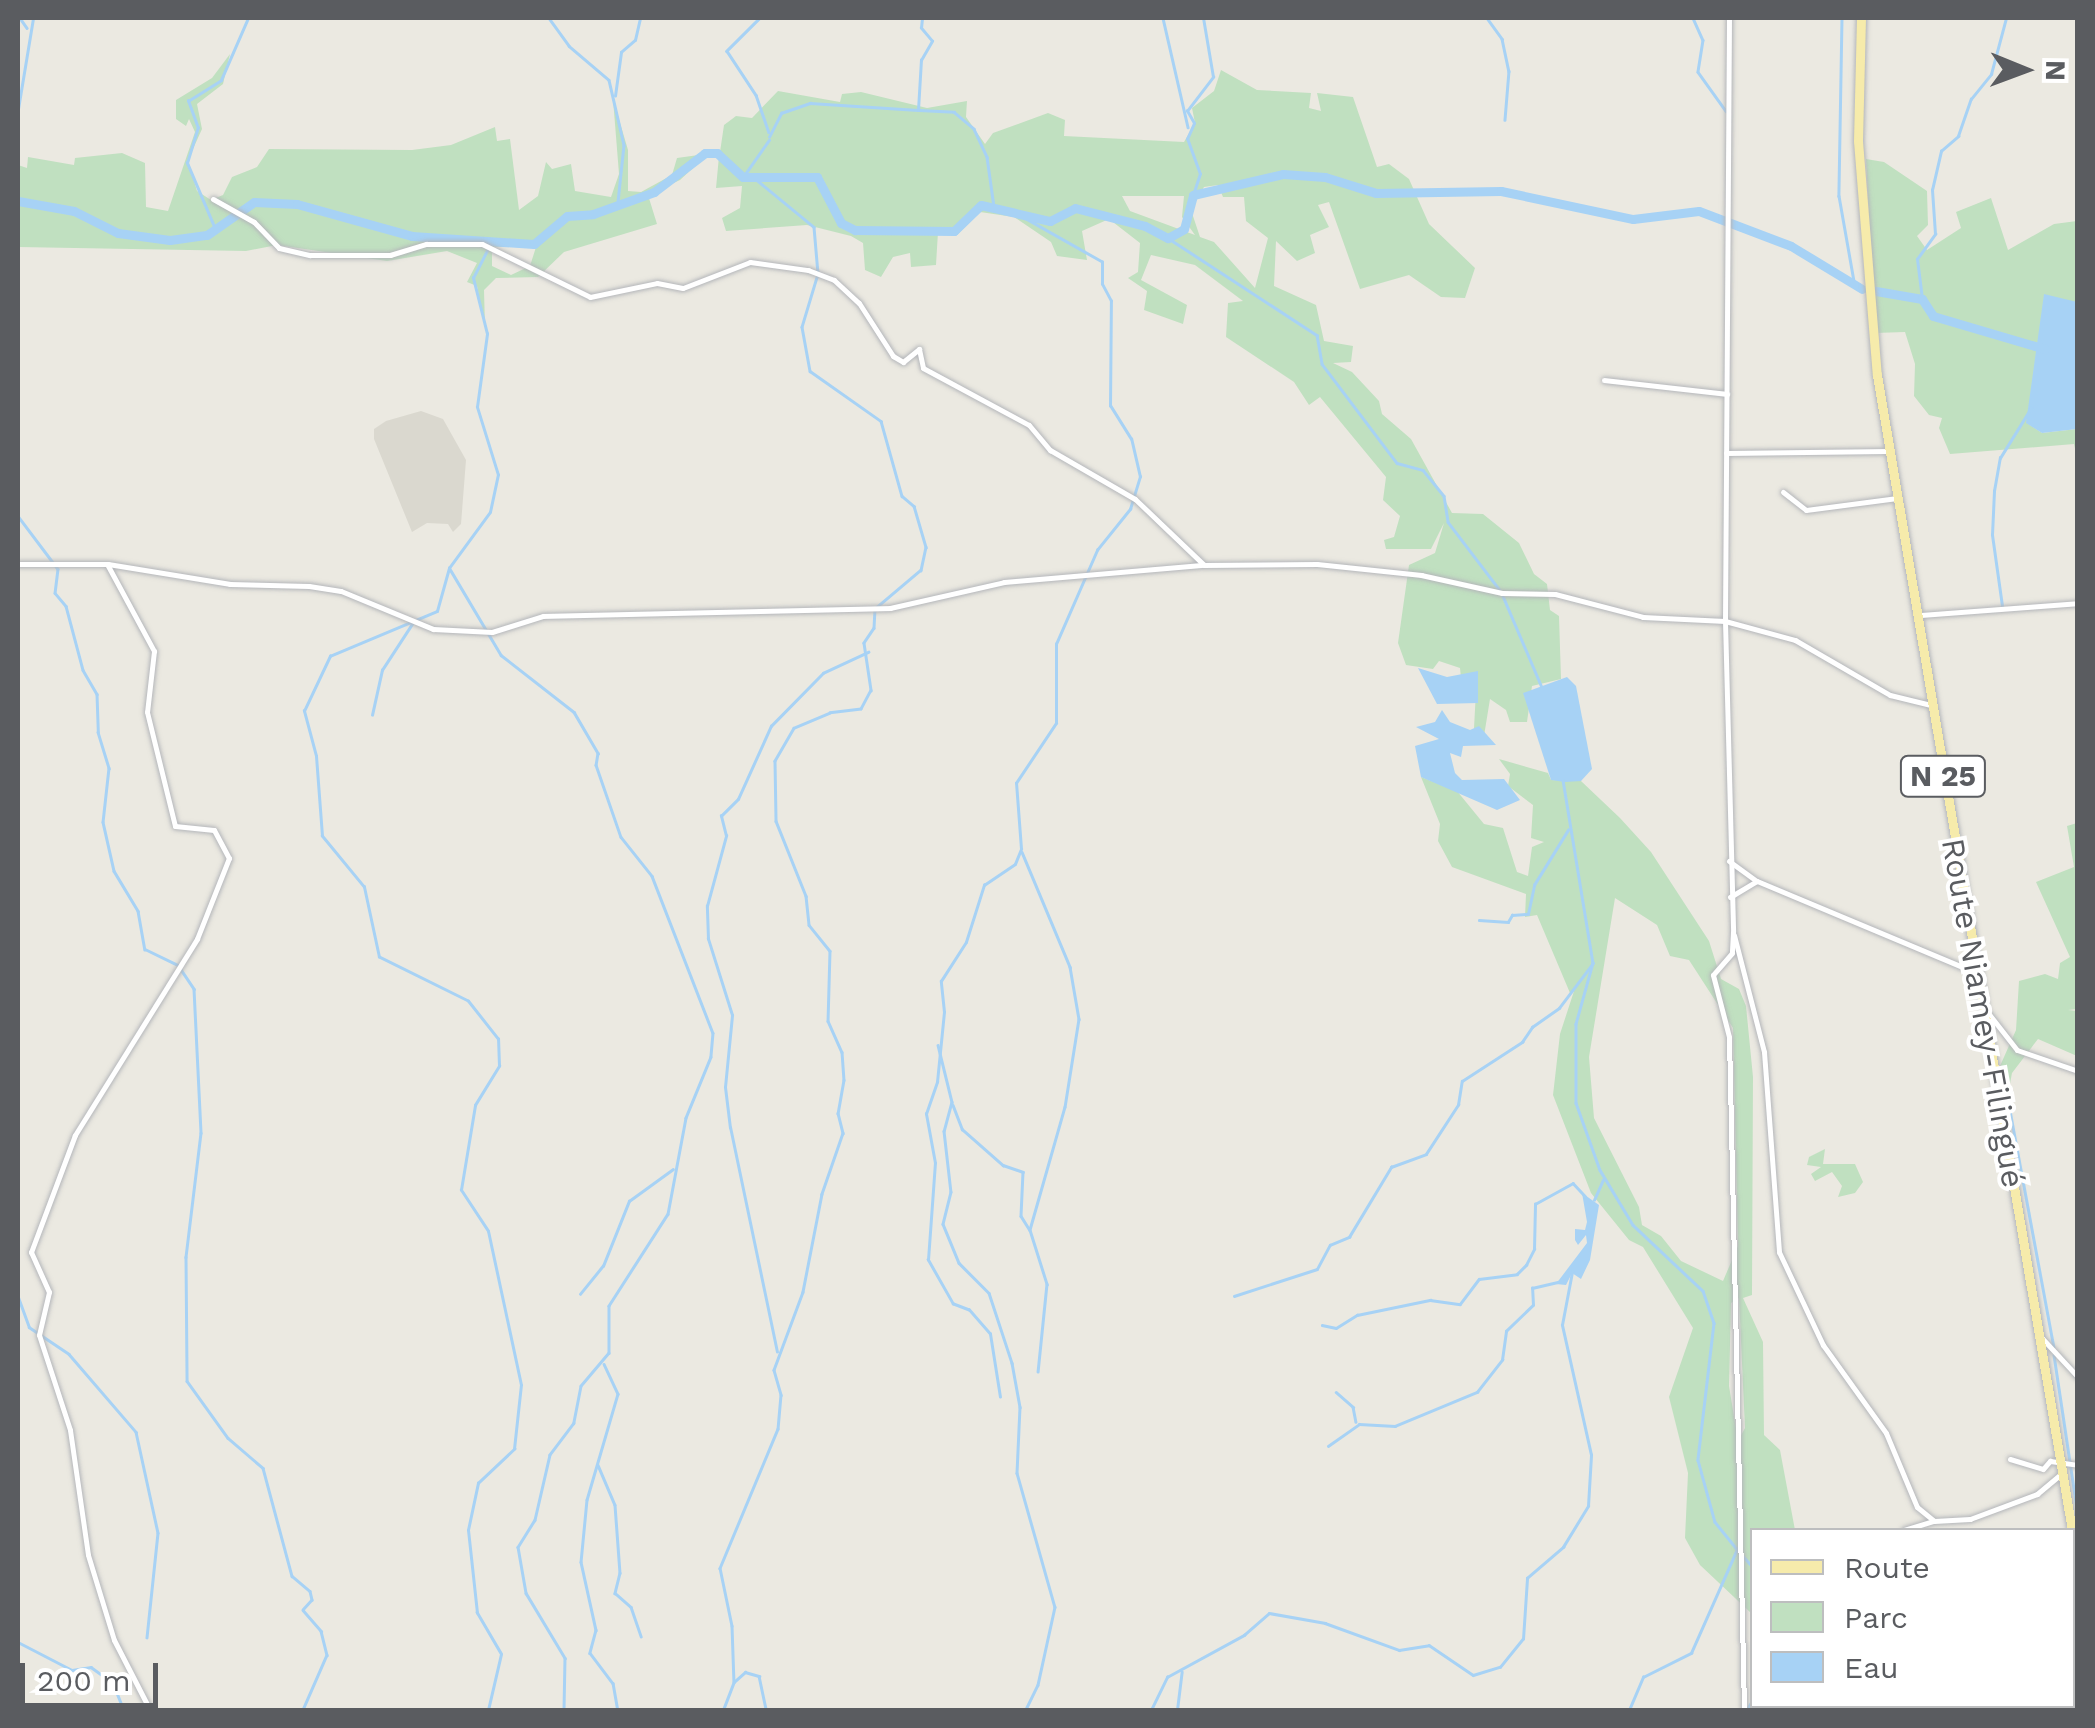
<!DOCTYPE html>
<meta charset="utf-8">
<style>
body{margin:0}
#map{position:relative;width:2095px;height:1728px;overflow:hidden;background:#ebe9e1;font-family:"Work Sans",sans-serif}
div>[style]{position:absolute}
.education>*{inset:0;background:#dad8cf}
.green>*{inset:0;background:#c0e0c0}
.water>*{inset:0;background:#a7d2f5}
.stream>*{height:2.5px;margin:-1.25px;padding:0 1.25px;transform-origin:1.25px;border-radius:1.25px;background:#a7d2f5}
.river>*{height:9px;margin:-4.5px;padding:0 4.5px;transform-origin:4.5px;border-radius:4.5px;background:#a7d2f5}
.roads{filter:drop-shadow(0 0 2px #b4b6ba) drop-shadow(0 0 2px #b4b6ba)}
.minor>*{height:5px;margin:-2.5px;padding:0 2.5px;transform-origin:2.5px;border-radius:2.5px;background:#fff}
.primary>*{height:9px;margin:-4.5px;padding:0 4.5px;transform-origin:4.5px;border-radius:4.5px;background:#f6ebab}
span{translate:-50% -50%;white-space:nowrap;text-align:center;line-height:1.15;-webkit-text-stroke:8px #fff;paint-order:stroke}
.shield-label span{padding:2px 8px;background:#fff;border:2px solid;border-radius:8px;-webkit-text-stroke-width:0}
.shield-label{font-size:30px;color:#5a5c60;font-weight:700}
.street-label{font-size:32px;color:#5a5c60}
.frame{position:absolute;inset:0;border:20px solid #5a5c60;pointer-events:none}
.legend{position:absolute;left:1750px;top:1528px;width:325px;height:180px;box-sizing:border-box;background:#fff;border:2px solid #bdbebf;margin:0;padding:12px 18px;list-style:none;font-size:30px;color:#5a5c60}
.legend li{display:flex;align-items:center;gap:20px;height:50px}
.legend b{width:50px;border:2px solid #bdbebf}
.north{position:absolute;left:1975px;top:20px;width:100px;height:100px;-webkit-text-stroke:8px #fff;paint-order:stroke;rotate:91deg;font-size:28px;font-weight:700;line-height:40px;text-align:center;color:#5a5c60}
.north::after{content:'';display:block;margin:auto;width:35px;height:45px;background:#5a5c60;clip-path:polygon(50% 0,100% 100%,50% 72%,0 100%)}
.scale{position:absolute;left:20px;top:1663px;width:138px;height:45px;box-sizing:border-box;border:5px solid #5a5c60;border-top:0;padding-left:12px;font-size:30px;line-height:35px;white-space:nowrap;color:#5a5c60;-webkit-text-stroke:8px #fff;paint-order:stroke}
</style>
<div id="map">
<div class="education">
<div style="clip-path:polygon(421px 411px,443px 419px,466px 460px,461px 524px,453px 532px,448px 524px,427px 523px,412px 532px,374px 439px,374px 429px,386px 421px)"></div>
</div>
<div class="green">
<div style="clip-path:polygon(evenodd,230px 54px,223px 84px,197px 104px,202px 129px,188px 160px,197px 191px,211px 200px,223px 195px,232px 177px,257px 167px,269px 149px,412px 150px,451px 145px,495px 127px,497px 141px,510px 139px,519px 210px,538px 196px,546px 162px,552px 169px,571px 164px,575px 191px,611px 197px,619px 174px,613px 99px,628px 150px,628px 191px,641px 192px,672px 175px,677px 158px,720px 152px,724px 125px,736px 116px,752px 118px,778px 91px,840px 102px,842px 94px,861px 92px,927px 108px,967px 101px,966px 117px,985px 144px,993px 133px,1048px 113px,1065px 120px,1064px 136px,1184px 142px,1195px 123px,1192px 108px,1214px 91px,1221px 70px,1257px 90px,1311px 93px,1309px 108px,1321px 111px,1317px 93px,1353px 97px,1377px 167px,1389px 164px,1409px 179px,1429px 224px,1475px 268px,1465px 298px,1441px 297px,1409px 275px,1360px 289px,1329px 202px,1318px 205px,1329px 227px,1310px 235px,1315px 253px,1297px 261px,1276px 241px,1274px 286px,1316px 305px,1324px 341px,1353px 346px,1351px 362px,1333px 363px,1352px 372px,1379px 401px,1382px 414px,1411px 439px,1452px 513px,1483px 514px,1519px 543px,1534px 574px,1547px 584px,1550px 610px,1559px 616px,1561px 679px,1532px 686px,1527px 722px,1510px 722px,1506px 710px,1490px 699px,1484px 736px,1474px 728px,1477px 672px,1461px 678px,1460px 668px,1439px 661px,1433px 669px,1406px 665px,1398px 643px,1409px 565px,1435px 553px,1444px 523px,1431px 549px,1386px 549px,1384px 540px,1394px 537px,1400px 516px,1383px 500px,1386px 477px,1320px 397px,1309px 405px,1294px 382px,1226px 337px,1228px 303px,1243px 301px,1195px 265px,1151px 255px,1141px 280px,1187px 305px,1183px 324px,1144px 310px,1147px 291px,1128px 278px,1138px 272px,1140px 243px,1109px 219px,1082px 231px,1087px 260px,1057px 256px,1051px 242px,1014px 217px,980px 212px,957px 235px,938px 232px,936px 265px,911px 267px,910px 253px,893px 257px,881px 277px,865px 270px,863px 243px,851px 236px,807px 225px,726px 231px,722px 218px,740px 208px,742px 186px,716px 188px,719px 156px,707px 155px,680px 180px,648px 195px,657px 224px,564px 252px,538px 277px,496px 278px,484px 290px,485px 327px,477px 286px,467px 282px,477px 263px,447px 251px,387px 261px,277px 245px,246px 251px,18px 247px,18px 165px,27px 168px,28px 157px,74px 165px,75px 158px,122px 153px,145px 163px,146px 207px,168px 211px,195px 132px,189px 119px,186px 126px,176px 119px,176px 100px,212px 78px,230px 54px,1218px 185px,1223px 197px,1244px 197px,1246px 221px,1268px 238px,1255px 288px,1214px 242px,1200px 237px,1191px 210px,1204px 187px,1218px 185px,230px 54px,1122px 196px,1184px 196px,1182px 217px,1195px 235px,1130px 211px,1122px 196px,230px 54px,492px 247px,522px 246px,536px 247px,530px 266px,511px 275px,492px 266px,492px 247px)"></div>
<div style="clip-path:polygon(1866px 159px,1884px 162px,1927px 191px,1928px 225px,1917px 236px,1927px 250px,1961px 228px,1956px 212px,1991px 198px,2008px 250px,2054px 224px,2077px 221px,2077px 302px,2039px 342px,2027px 423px,2042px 433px,2077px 429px,2077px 458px,2074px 444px,1950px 454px,1939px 428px,1942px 418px,1929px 415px,1914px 396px,1915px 364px,1905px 332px,1875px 333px)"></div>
<div style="clip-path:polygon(evenodd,1499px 759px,1548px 773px,1551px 780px,1581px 781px,1620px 818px,1651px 852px,1709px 941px,1721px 979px,1739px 989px,1746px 1006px,1753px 1077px,1752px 1295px,1743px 1298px,1763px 1342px,1764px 1435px,1780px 1450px,1795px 1530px,1752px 1530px,1752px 1614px,1700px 1565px,1685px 1538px,1688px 1473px,1669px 1397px,1693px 1328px,1643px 1247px,1629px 1240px,1591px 1193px,1553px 1095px,1560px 1034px,1575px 988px,1570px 993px,1537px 915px,1525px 917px,1526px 894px,1452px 867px,1438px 841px,1440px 824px,1421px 777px,1457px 791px,1484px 824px,1503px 828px,1517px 872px,1528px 876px,1532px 847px,1544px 842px,1531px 838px,1533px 805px,1508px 786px,1510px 774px,1499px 759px,1615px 898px,1657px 925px,1670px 956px,1689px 960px,1733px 1028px,1738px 1246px,1723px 1281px,1681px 1261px,1661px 1236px,1642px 1225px,1639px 1207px,1594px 1118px,1589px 1057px,1615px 898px,1499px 759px,1739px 1298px,1745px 1428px,1738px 1441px,1729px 1386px,1731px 1303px,1739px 1298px)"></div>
<div style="clip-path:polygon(2077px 823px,2077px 1009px,2068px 1010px,2077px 1011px,2077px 1056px,2038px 1039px,2012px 1073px,2006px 1105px,2000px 1066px,2016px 1030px,2019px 981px,2045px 974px,2058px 979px,2060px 963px,2070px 957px,2036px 882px,2074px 867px,2067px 826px)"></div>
<div style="clip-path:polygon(1825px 1149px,1823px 1164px,1855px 1164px,1863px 1182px,1855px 1193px,1838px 1197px,1842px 1186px,1832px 1172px,1815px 1181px,1811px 1174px,1821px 1167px,1807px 1165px,1809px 1157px)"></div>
</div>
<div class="water">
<div style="clip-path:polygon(2044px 294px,2077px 302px,2077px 429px,2042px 433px,2026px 423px)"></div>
<div style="clip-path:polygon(1418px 668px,1447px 677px,1478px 671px,1478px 703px,1437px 704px)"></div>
<div style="clip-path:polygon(1567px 677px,1576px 686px,1592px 769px,1581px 781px,1565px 782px,1551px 780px,1523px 693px)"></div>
<div style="clip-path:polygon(1442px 710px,1450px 722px,1470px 730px,1479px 726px,1496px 745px,1463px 746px,1461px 757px,1450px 753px,1455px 773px,1462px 780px,1504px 779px,1520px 800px,1497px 810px,1421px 777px,1415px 746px,1439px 739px,1416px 727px,1435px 722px)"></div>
<div style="clip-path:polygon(1582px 1193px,1599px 1205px,1590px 1260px,1581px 1279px,1572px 1273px,1566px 1285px,1556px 1284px,1587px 1243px,1586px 1235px,1578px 1245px,1575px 1240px,1575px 1229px,1585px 1230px,1587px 1222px)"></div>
</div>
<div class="stream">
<div style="left:20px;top:18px;width:12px;rotate:55deg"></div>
<div style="left:549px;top:18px;width:34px;rotate:54deg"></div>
<div style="left:569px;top:46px;width:52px;rotate:40.4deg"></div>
<div style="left:609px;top:80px;width:67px;rotate:77deg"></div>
<div style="left:624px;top:145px;width:57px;rotate:96deg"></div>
<div style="left:760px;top:18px;width:47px;rotate:135deg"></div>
<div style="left:727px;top:51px;width:53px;rotate:56.6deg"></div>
<div style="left:756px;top:95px;width:39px;rotate:71deg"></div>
<div style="left:1163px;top:18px;width:112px;rotate:77.1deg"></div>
<div style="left:1487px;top:18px;width:26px;rotate:54deg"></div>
<div style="left:1502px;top:39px;width:33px;rotate:78deg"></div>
<div style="left:1509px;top:71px;width:49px;rotate:94.7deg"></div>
<div style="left:1693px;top:18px;width:24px;rotate:66deg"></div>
<div style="left:1703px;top:40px;width:32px;rotate:99deg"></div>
<div style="left:1698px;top:72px;width:48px;rotate:54.3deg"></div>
<div style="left:1842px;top:18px;width:178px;rotate:91deg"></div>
<div style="left:1839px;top:196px;width:92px;rotate:80deg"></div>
<div style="left:615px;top:96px;width:44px;rotate:-82.2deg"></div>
<div style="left:621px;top:52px;width:18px;rotate:-41deg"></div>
<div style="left:635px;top:40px;width:23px;rotate:-77deg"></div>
<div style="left:18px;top:109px;width:92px;rotate:-80.6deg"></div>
<div style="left:919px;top:110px;width:35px;rotate:3deg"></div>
<div style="left:954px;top:112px;width:26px;rotate:40deg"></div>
<div style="left:974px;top:129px;width:31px;rotate:65deg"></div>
<div style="left:987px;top:157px;width:50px;rotate:82deg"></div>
<div style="left:769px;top:137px;width:27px;rotate:-63deg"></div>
<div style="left:781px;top:113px;width:31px;rotate:-19deg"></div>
<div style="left:810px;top:103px;width:108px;rotate:3.7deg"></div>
<div style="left:918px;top:110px;width:50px;rotate:-86.6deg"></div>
<div style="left:921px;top:60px;width:22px;rotate:-60deg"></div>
<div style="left:932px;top:41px;width:17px;rotate:-130deg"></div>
<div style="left:921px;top:28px;width:10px;rotate:-84deg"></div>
<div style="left:752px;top:176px;width:80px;rotate:39.4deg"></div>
<div style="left:814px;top:227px;width:47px;rotate:85.1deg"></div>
<div style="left:818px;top:274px;width:55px;rotate:106.8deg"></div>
<div style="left:802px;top:327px;width:45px;rotate:79.7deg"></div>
<div style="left:810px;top:371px;width:87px;rotate:35.2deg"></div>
<div style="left:881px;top:421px;width:78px;rotate:74.4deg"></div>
<div style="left:902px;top:496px;width:16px;rotate:40deg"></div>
<div style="left:914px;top:506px;width:43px;rotate:73.7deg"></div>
<div style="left:926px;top:547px;width:24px;rotate:102deg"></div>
<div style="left:921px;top:570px;width:60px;rotate:139.7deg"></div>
<div style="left:875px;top:609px;width:19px;rotate:93deg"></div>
<div style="left:874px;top:628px;width:18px;rotate:124deg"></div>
<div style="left:864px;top:643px;width:48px;rotate:81.5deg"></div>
<div style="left:871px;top:690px;width:21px;rotate:118deg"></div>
<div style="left:861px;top:709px;width:31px;rotate:173deg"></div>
<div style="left:830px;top:713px;width:39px;rotate:157deg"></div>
<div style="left:794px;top:728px;width:38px;rotate:120deg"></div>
<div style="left:775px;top:761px;width:60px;rotate:89deg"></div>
<div style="left:776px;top:821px;width:81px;rotate:68.2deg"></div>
<div style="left:806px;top:896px;width:29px;rotate:84deg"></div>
<div style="left:809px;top:925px;width:33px;rotate:51deg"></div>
<div style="left:830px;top:951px;width:70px;rotate:91.6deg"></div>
<div style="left:828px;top:1021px;width:34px;rotate:66deg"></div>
<div style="left:842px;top:1052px;width:28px;rotate:86deg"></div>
<div style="left:844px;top:1080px;width:34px;rotate:100deg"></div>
<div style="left:838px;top:1113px;width:21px;rotate:76deg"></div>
<div style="left:843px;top:1133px;width:65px;rotate:109deg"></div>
<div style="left:822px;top:1194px;width:100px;rotate:101deg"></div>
<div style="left:803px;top:1292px;width:83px;rotate:110.4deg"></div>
<div style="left:774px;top:1370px;width:26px;rotate:74deg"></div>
<div style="left:781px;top:1395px;width:34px;rotate:95deg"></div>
<div style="left:778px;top:1429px;width:151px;rotate:112.6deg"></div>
<div style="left:720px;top:1568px;width:59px;rotate:78.3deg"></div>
<div style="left:732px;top:1626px;width:56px;rotate:88deg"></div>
<div style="left:734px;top:1682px;width:15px;rotate:-42deg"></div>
<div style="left:745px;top:1672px;width:15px;rotate:16deg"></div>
<div style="left:759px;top:1676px;width:35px;rotate:78deg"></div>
<div style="left:743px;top:177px;width:45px;rotate:-54.9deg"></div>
<div style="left:1193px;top:195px;width:22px;rotate:-72deg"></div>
<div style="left:1200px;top:174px;width:37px;rotate:-110deg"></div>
<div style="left:1187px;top:139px;width:17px;rotate:-66deg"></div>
<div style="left:1194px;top:123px;width:14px;rotate:-120deg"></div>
<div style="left:1187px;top:111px;width:43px;rotate:-52.6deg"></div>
<div style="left:1213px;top:77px;width:60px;rotate:-99.6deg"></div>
<div style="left:18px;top:215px;width:27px;rotate:90deg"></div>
<div style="left:215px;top:229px;width:72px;rotate:-113deg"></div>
<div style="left:187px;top:163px;width:37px;rotate:-73deg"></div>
<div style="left:198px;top:128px;width:29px;rotate:-110deg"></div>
<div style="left:188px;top:101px;width:39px;rotate:-32deg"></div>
<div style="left:221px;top:80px;width:68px;rotate:-66.5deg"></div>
<div style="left:1168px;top:238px;width:178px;rotate:33.1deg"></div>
<div style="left:1317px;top:335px;width:29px;rotate:80deg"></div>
<div style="left:1322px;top:364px;width:124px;rotate:52.9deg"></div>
<div style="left:1397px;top:463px;width:27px;rotate:15deg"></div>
<div style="left:1423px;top:470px;width:33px;rotate:51deg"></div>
<div style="left:1444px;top:496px;width:26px;rotate:81deg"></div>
<div style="left:1448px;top:522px;width:84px;rotate:52.7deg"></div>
<div style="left:1922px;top:299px;width:40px;rotate:-97.1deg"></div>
<div style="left:1917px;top:259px;width:31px;rotate:-54deg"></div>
<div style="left:1935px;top:234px;width:44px;rotate:-93.9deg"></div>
<div style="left:1932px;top:190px;width:40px;rotate:-77deg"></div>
<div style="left:1941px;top:151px;width:23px;rotate:-41deg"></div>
<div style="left:1958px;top:136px;width:39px;rotate:-71deg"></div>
<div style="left:1971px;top:99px;width:32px;rotate:-51deg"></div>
<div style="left:1991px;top:74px;width:58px;rotate:-75deg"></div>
<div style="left:18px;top:516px;width:66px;rotate:53deg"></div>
<div style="left:58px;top:569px;width:24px;rotate:97deg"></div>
<div style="left:55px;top:593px;width:17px;rotate:50deg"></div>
<div style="left:66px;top:606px;width:66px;rotate:75.1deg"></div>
<div style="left:83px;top:670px;width:28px;rotate:60deg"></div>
<div style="left:97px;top:694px;width:38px;rotate:88deg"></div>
<div style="left:98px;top:732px;width:38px;rotate:73deg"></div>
<div style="left:109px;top:768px;width:54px;rotate:96.3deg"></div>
<div style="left:103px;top:822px;width:50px;rotate:77.3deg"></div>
<div style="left:114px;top:871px;width:47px;rotate:59deg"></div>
<div style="left:138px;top:911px;width:39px;rotate:80deg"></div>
<div style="left:145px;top:949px;width:37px;rotate:26deg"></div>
<div style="left:178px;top:965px;width:29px;rotate:56deg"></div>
<div style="left:194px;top:989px;width:144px;rotate:87.2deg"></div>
<div style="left:201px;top:1133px;width:125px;rotate:96.9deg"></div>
<div style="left:186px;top:1257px;width:124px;rotate:89.5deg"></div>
<div style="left:187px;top:1381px;width:70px;rotate:54.3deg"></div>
<div style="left:228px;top:1438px;width:46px;rotate:40.6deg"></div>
<div style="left:263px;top:1468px;width:112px;rotate:75deg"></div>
<div style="left:292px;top:1576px;width:23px;rotate:40deg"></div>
<div style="left:310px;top:1591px;width:9px;rotate:77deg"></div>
<div style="left:312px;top:1600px;width:13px;rotate:132deg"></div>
<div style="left:303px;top:1610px;width:28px;rotate:49deg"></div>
<div style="left:321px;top:1631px;width:25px;rotate:76deg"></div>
<div style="left:327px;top:1655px;width:60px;rotate:113.6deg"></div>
<div style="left:450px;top:569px;width:100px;rotate:59.3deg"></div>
<div style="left:501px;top:655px;width:93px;rotate:38deg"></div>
<div style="left:574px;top:712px;width:48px;rotate:59.7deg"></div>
<div style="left:598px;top:753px;width:12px;rotate:99deg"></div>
<div style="left:596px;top:765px;width:76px;rotate:70.9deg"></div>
<div style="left:621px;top:837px;width:50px;rotate:51.5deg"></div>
<div style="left:652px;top:876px;width:168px;rotate:68.8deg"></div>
<div style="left:713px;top:1033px;width:24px;rotate:95deg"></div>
<div style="left:711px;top:1057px;width:66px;rotate:112.3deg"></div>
<div style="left:686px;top:1118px;width:98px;rotate:100.6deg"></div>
<div style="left:668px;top:1214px;width:109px;rotate:122.7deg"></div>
<div style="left:609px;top:1306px;width:47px;rotate:90deg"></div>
<div style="left:609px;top:1353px;width:43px;rotate:130.3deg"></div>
<div style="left:581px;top:1386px;width:38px;rotate:101deg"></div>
<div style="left:574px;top:1423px;width:40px;rotate:127deg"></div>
<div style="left:550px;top:1455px;width:67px;rotate:103deg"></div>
<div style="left:535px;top:1520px;width:32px;rotate:122deg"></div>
<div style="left:518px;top:1547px;width:47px;rotate:80.1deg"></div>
<div style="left:526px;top:1593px;width:76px;rotate:59deg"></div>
<div style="left:565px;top:1658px;width:52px;rotate:91.1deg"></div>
<div style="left:1503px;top:596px;width:97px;rotate:66.9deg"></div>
<div style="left:2002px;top:606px;width:72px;rotate:-98deg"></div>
<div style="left:1992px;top:535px;width:44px;rotate:-87.4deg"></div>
<div style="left:1994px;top:491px;width:34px;rotate:-80deg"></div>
<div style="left:2000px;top:458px;width:59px;rotate:-58.2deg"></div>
<div style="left:372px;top:715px;width:46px;rotate:-77.5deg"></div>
<div style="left:382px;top:670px;width:55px;rotate:-56.9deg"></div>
<div style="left:1563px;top:780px;width:185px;rotate:80.7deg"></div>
<div style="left:1593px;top:963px;width:63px;rotate:105.6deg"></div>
<div style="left:1576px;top:1024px;width:79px;rotate:90deg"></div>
<div style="left:1576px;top:1103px;width:71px;rotate:70.3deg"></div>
<div style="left:1600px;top:1170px;width:64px;rotate:59deg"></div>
<div style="left:1633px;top:1225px;width:96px;rotate:43.3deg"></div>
<div style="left:1703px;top:1291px;width:34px;rotate:71deg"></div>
<div style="left:1714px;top:1323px;width:138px;rotate:96.7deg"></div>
<div style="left:1698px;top:1460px;width:64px;rotate:74.7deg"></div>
<div style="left:1715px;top:1522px;width:36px;rotate:51deg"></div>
<div style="left:1022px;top:852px;width:125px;rotate:67.3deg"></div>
<div style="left:1070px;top:967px;width:53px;rotate:80.2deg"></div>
<div style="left:1079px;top:1019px;width:89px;rotate:99deg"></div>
<div style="left:1065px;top:1107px;width:128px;rotate:105.9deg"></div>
<div style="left:1030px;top:1230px;width:57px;rotate:72.5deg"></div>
<div style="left:1047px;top:1284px;width:88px;rotate:95.8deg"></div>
<div style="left:1479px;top:920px;width:29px;rotate:4deg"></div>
<div style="left:1508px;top:922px;width:8px;rotate:-60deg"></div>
<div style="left:1512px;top:915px;width:16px;rotate:-4deg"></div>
<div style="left:1528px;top:914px;width:30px;rotate:-78deg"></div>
<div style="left:1534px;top:885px;width:65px;rotate:-58.3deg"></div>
<div style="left:938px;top:1045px;width:59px;rotate:76.2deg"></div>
<div style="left:952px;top:1102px;width:30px;rotate:105deg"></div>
<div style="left:944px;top:1131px;width:61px;rotate:83.5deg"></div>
<div style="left:951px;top:1192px;width:33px;rotate:104deg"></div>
<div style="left:943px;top:1224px;width:42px;rotate:67.7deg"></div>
<div style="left:959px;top:1263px;width:42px;rotate:45deg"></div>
<div style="left:989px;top:1293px;width:74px;rotate:71.8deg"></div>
<div style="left:1012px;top:1363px;width:45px;rotate:79.7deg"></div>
<div style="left:1020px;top:1407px;width:66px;rotate:92.6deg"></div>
<div style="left:1017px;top:1473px;width:139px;rotate:74.2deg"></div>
<div style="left:1055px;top:1607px;width:80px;rotate:102.3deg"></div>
<div style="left:1038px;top:1685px;width:28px;rotate:116deg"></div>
<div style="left:953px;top:1105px;width:26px;rotate:69deg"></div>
<div style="left:962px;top:1129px;width:55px;rotate:41.3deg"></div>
<div style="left:1003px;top:1165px;width:21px;rotate:19deg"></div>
<div style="left:1023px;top:1172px;width:44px;rotate:92.6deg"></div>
<div style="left:1021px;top:1216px;width:15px;rotate:58deg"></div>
<div style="left:2009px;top:1105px;width:246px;rotate:79.5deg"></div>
<div style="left:1594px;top:1200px;width:22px;rotate:-66deg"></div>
<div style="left:580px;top:1294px;width:36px;rotate:-51deg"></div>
<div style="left:603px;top:1266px;width:70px;rotate:-68.2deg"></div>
<div style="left:629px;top:1201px;width:54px;rotate:-36deg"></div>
<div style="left:18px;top:1296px;width:33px;rotate:70deg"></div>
<div style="left:29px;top:1327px;width:48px;rotate:34deg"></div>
<div style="left:69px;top:1354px;width:103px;rotate:49.3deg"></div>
<div style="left:136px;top:1432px;width:103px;rotate:77.7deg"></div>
<div style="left:158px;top:1533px;width:105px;rotate:96deg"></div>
<div style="left:1234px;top:1296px;width:87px;rotate:-18deg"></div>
<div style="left:1317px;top:1269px;width:27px;rotate:-62deg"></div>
<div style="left:1330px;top:1245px;width:21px;rotate:-23deg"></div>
<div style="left:1349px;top:1237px;width:82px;rotate:-59deg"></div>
<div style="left:1391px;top:1167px;width:37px;rotate:-20deg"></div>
<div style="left:1426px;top:1154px;width:59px;rotate:-56.9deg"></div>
<div style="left:1458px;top:1105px;width:24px;rotate:-81deg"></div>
<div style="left:1462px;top:1081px;width:72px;rotate:-33deg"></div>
<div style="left:1522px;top:1042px;width:18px;rotate:-56deg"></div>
<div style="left:1532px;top:1027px;width:33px;rotate:-35deg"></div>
<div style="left:1559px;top:1008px;width:56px;rotate:-52.9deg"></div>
<div style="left:1322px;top:1325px;width:14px;rotate:12deg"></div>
<div style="left:1336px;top:1328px;width:25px;rotate:-32deg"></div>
<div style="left:1357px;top:1315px;width:75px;rotate:-11.6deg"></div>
<div style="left:1430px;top:1300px;width:30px;rotate:8deg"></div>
<div style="left:1460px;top:1304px;width:31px;rotate:-53deg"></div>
<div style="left:1479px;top:1279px;width:38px;rotate:-7deg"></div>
<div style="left:1517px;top:1274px;width:13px;rotate:-45deg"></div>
<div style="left:1526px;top:1265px;width:18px;rotate:-63deg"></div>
<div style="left:1534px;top:1249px;width:45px;rotate:-88.7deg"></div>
<div style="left:1535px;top:1204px;width:43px;rotate:-28.9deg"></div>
<div style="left:1573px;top:1183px;width:18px;rotate:47deg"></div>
<div style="left:777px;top:1352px;width:229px;rotate:-101.8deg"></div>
<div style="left:730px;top:1128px;width:41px;rotate:-97deg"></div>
<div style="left:725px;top:1087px;width:72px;rotate:-84.4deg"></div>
<div style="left:732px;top:1015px;width:80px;rotate:-107.5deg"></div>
<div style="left:708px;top:939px;width:33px;rotate:-92deg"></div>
<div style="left:707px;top:906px;width:73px;rotate:-74.8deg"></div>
<div style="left:726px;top:836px;width:21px;rotate:-104deg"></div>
<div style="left:721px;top:816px;width:24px;rotate:-45deg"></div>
<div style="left:738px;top:799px;width:80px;rotate:-65.7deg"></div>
<div style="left:771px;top:726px;width:74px;rotate:-45.5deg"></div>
<div style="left:823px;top:673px;width:50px;rotate:-25deg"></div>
<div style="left:2054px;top:1355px;width:162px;rotate:81.5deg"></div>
<div style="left:604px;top:1364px;width:33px;rotate:65deg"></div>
<div style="left:618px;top:1394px;width:110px;rotate:106.3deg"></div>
<div style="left:587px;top:1500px;width:62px;rotate:95.5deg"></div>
<div style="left:581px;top:1562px;width:70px;rotate:77.6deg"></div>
<div style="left:596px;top:1630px;width:24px;rotate:105deg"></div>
<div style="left:590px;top:1653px;width:38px;rotate:53deg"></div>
<div style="left:613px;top:1683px;width:27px;rotate:80deg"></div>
<div style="left:1336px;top:1392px;width:23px;rotate:41deg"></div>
<div style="left:1353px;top:1407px;width:15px;rotate:79deg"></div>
<div style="left:1000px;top:1397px;width:64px;rotate:-99deg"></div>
<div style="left:990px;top:1334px;width:32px;rotate:-131deg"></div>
<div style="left:969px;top:1310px;width:17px;rotate:-159deg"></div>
<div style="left:953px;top:1304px;width:51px;rotate:-119.6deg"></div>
<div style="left:928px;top:1260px;width:97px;rotate:-85.9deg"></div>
<div style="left:935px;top:1163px;width:50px;rotate:-100.4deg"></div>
<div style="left:926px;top:1114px;width:34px;rotate:-71deg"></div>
<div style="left:937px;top:1082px;width:70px;rotate:-84.3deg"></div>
<div style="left:944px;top:1012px;width:31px;rotate:-96deg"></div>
<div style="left:941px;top:981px;width:46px;rotate:-57.3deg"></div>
<div style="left:966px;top:942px;width:60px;rotate:-72.5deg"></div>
<div style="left:984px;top:885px;width:37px;rotate:-34deg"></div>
<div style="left:1015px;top:864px;width:16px;rotate:-68deg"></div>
<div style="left:1021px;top:849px;width:66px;rotate:-94.3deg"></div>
<div style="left:1016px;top:783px;width:72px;rotate:-56.3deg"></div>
<div style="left:1056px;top:723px;width:79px;rotate:-90deg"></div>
<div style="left:1056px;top:644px;width:103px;rotate:-66.4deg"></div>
<div style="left:1097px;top:550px;width:53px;rotate:-51.2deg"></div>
<div style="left:1130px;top:509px;width:34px;rotate:-73deg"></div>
<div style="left:1140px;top:477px;width:39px;rotate:-103deg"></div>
<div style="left:1131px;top:439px;width:39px;rotate:-122deg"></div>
<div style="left:1110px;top:406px;width:105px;rotate:-89.5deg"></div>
<div style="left:1111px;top:301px;width:19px;rotate:-118deg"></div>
<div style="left:1102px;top:284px;width:22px;rotate:-90deg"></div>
<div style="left:1102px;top:262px;width:106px;rotate:-150.5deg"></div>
<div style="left:1328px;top:1446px;width:38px;rotate:-35deg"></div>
<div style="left:1359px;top:1424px;width:36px;rotate:3deg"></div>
<div style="left:1395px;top:1426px;width:89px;rotate:-22.5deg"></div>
<div style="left:1477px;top:1392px;width:41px;rotate:-52deg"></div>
<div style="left:1502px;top:1360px;width:29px;rotate:-82deg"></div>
<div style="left:1506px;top:1331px;width:37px;rotate:-44deg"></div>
<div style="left:1533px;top:1305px;width:17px;rotate:-93deg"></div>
<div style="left:1532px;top:1288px;width:27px;rotate:-13deg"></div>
<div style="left:598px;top:1465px;width:43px;rotate:67deg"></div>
<div style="left:615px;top:1505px;width:68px;rotate:85.8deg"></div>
<div style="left:620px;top:1573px;width:21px;rotate:104deg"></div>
<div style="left:615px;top:1593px;width:21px;rotate:41deg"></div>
<div style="left:631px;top:1607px;width:31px;rotate:71deg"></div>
<div style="left:1743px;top:1556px;width:13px;rotate:48deg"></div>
<div style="left:18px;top:1642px;width:61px;rotate:27.4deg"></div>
<div style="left:72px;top:1670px;width:19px;rotate:-9deg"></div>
<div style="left:91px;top:1667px;width:27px;rotate:36deg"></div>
<div style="left:113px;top:1683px;width:29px;rotate:68deg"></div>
<div style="left:1851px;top:1706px;width:4px;rotate:63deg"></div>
<div style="left:1747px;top:1709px;width:9px;rotate:-58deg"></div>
<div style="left:488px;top:1710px;width:57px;rotate:-76.9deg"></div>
<div style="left:501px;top:1654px;width:48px;rotate:-120.3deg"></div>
<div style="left:477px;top:1613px;width:83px;rotate:-96.2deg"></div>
<div style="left:468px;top:1530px;width:48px;rotate:-78deg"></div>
<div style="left:478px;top:1483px;width:50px;rotate:-43.4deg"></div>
<div style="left:514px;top:1449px;width:64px;rotate:-83.8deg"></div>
<div style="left:521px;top:1385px;width:157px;rotate:-102.1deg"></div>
<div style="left:488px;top:1231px;width:49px;rotate:-123.4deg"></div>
<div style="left:461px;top:1190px;width:86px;rotate:-80.6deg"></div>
<div style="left:475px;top:1105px;width:46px;rotate:-58.4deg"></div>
<div style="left:499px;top:1066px;width:27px;rotate:-92deg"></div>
<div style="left:498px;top:1039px;width:48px;rotate:-128.3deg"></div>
<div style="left:468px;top:1001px;width:99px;rotate:-153.7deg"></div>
<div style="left:379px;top:957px;width:72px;rotate:-102.1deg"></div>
<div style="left:364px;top:887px;width:66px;rotate:-129.5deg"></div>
<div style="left:322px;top:836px;width:80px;rotate:-94.3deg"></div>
<div style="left:316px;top:756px;width:47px;rotate:-104.9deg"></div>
<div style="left:304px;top:711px;width:61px;rotate:-64.7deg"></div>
<div style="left:330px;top:656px;width:116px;rotate:-22.8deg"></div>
<div style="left:437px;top:611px;width:45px;rotate:-74.4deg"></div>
<div style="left:449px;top:568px;width:69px;rotate:-53.8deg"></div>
<div style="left:490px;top:512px;width:38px;rotate:-78deg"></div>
<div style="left:498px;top:475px;width:71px;rotate:-107.2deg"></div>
<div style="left:477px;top:407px;width:74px;rotate:-82.2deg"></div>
<div style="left:487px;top:334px;width:58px;rotate:-104deg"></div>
<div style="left:473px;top:278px;width:39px;rotate:-63deg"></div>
<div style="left:723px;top:1710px;width:30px;rotate:-69deg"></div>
<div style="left:1151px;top:1710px;width:37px;rotate:-64deg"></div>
<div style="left:1167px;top:1677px;width:88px;rotate:-28.6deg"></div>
<div style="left:1244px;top:1635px;width:33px;rotate:-41deg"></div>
<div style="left:1269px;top:1613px;width:57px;rotate:10.1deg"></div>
<div style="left:1325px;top:1623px;width:79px;rotate:20deg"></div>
<div style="left:1399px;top:1650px;width:30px;rotate:-9deg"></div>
<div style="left:1429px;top:1645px;width:53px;rotate:34.3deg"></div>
<div style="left:1473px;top:1675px;width:28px;rotate:-17deg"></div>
<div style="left:1500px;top:1667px;width:36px;rotate:-51deg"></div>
<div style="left:1523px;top:1639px;width:61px;rotate:-86.2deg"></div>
<div style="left:1527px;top:1578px;width:48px;rotate:-40.7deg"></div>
<div style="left:1563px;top:1547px;width:48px;rotate:-58.6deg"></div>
<div style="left:1588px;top:1506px;width:51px;rotate:-86.6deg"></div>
<div style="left:1591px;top:1455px;width:133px;rotate:-102.6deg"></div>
<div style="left:1562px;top:1325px;width:54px;rotate:-79.3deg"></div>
<div style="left:1177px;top:1710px;width:38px;rotate:-83deg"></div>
<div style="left:1629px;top:1710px;width:36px;rotate:-67deg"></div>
<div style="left:1643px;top:1677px;width:54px;rotate:-26.6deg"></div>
<div style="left:1691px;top:1653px;width:114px;rotate:-66.1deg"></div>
</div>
<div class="river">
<div style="left:18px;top:201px;width:57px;rotate:10.1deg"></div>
<div style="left:74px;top:211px;width:49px;rotate:26.6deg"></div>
<div style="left:118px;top:233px;width:52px;rotate:7.7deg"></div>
<div style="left:170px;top:240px;width:37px;rotate:-8deg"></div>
<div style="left:207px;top:235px;width:57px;rotate:-35.1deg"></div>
<div style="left:254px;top:202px;width:43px;rotate:2.7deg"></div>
<div style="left:297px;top:204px;width:119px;rotate:15.5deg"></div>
<div style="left:412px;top:236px;width:122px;rotate:3.8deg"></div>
<div style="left:534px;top:244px;width:43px;rotate:-40.3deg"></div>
<div style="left:567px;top:216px;width:26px;rotate:-4deg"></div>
<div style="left:593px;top:214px;width:65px;rotate:-19.8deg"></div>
<div style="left:654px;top:192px;width:64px;rotate:-37.4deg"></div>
<div style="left:705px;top:153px;width:12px"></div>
<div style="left:717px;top:153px;width:35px;rotate:43deg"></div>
<div style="left:743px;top:177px;width:74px"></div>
<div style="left:817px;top:177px;width:52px;rotate:62.4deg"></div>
<div style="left:841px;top:223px;width:16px;rotate:27deg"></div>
<div style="left:855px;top:230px;width:99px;rotate:0.6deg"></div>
<div style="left:954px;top:231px;width:37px;rotate:-44deg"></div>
<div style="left:981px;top:205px;width:71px;rotate:13.1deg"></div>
<div style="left:1050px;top:221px;width:28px;rotate:-27deg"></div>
<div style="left:1075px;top:208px;width:72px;rotate:14.4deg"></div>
<div style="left:1145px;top:226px;width:26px;rotate:28deg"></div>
<div style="left:1168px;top:238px;width:18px;rotate:-29deg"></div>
<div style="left:1184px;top:229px;width:35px;rotate:-75deg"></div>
<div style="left:1193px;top:195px;width:92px;rotate:-13.1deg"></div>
<div style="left:1283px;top:174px;width:42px;rotate:4.1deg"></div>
<div style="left:1325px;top:177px;width:53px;rotate:17.4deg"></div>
<div style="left:1376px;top:193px;width:125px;rotate:-0.9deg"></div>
<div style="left:1501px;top:191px;width:135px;rotate:12deg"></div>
<div style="left:1633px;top:219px;width:66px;rotate:-6.9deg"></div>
<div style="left:1699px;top:211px;width:98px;rotate:20.8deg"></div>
<div style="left:1791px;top:246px;width:83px;rotate:31.2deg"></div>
<div style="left:1870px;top:290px;width:53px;rotate:9.8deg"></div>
<div style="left:1922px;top:299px;width:20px;rotate:57deg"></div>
<div style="left:1933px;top:316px;width:117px;rotate:16.4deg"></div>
</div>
<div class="roads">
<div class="minor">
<div style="left:1729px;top:18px;width:603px;rotate:90.38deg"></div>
<div style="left:1725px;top:621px;width:311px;rotate:88.5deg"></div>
<div style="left:1733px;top:932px;width:21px;rotate:93deg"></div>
<div style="left:1732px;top:953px;width:29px;rotate:131deg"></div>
<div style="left:1713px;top:975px;width:64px;rotate:75.5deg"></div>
<div style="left:1729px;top:1037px;width:673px;rotate:88.72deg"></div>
<div style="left:213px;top:199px;width:47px;rotate:29.3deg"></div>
<div style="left:254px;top:222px;width:36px;rotate:46deg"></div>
<div style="left:279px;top:248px;width:32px;rotate:13deg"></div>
<div style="left:310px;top:255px;width:80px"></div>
<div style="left:390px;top:255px;width:38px;rotate:-17deg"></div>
<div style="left:426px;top:244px;width:56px"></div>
<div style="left:482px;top:244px;width:120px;rotate:26.1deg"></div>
<div style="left:590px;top:297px;width:68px;rotate:-11.8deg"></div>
<div style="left:657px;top:283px;width:26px;rotate:11deg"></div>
<div style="left:683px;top:288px;width:72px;rotate:-21.2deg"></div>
<div style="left:750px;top:262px;width:59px;rotate:7.9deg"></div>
<div style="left:808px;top:270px;width:28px;rotate:21deg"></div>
<div style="left:834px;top:280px;width:34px;rotate:43deg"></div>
<div style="left:859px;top:303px;width:63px;rotate:57.3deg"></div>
<div style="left:893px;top:356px;width:12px;rotate:31deg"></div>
<div style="left:903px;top:362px;width:21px;rotate:-39deg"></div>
<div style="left:919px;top:349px;width:19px;rotate:78deg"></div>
<div style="left:923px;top:368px;width:120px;rotate:28.3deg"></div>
<div style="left:1029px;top:425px;width:33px;rotate:50deg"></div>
<div style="left:1050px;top:450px;width:98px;rotate:30deg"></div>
<div style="left:1135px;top:499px;width:95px;rotate:43.7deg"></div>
<div style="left:1204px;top:565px;width:113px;rotate:-0.5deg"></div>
<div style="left:1317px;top:564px;width:105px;rotate:6deg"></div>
<div style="left:1421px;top:575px;width:83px;rotate:12.5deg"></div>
<div style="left:1502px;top:593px;width:53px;rotate:1.1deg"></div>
<div style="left:1555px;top:594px;width:91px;rotate:14.6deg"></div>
<div style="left:1643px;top:617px;width:82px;rotate:2.8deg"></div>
<div style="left:1725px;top:621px;width:73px;rotate:15.2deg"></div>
<div style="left:1795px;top:640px;width:110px;rotate:30.1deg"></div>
<div style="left:1890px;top:695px;width:42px;rotate:13.7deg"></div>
<div style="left:1604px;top:380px;width:124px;rotate:6.5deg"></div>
<div style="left:1726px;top:453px;width:163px;rotate:-0.7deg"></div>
<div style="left:1783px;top:492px;width:29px;rotate:38deg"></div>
<div style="left:1806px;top:510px;width:92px;rotate:-7.5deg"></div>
<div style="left:18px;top:564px;width:90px"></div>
<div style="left:108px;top:564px;width:124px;rotate:9.3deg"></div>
<div style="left:230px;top:584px;width:79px;rotate:1.5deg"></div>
<div style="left:309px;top:586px;width:32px;rotate:9deg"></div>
<div style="left:341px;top:591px;width:100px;rotate:22.4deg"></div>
<div style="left:433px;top:629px;width:59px;rotate:2.9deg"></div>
<div style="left:492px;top:632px;width:53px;rotate:-17.4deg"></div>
<div style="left:543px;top:616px;width:347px;rotate:-1.3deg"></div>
<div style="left:890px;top:608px;width:117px;rotate:-12.8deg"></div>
<div style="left:1004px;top:582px;width:201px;rotate:-4.9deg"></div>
<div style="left:107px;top:564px;width:99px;rotate:61.6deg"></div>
<div style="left:154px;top:651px;width:61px;rotate:96.5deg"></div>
<div style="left:147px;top:712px;width:117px;rotate:76.2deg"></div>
<div style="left:175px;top:826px;width:39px;rotate:6deg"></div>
<div style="left:214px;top:830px;width:32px;rotate:62deg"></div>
<div style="left:229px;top:858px;width:87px;rotate:111.6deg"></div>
<div style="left:197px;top:939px;width:231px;rotate:121.9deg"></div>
<div style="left:75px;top:1135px;width:125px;rotate:110.6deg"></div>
<div style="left:31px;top:1252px;width:44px;rotate:65.8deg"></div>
<div style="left:49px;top:1292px;width:44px;rotate:103.1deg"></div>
<div style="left:39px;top:1335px;width:100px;rotate:71.9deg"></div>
<div style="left:70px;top:1430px;width:126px;rotate:81.8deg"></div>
<div style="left:88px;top:1555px;width:89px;rotate:73deg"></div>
<div style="left:114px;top:1640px;width:79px;rotate:62.8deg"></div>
<div style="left:1920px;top:615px;width:158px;rotate:-4.3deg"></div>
<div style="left:1729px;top:861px;width:34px;rotate:36deg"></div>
<div style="left:1757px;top:881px;width:236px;rotate:22.7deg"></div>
<div style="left:1730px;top:897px;width:31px;rotate:-31deg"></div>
<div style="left:1734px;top:935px;width:121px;rotate:75.6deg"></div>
<div style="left:1764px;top:1052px;width:201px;rotate:85.7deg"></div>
<div style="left:1779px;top:1252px;width:103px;rotate:64.7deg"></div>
<div style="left:1823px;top:1345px;width:108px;rotate:54.4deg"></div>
<div style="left:1886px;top:1433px;width:80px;rotate:67.3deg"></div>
<div style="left:1917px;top:1507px;width:22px;rotate:39deg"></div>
<div style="left:1934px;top:1521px;width:36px;rotate:-3deg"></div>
<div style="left:1970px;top:1519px;width:72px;rotate:-20.5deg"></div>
<div style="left:2037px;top:1494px;width:30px;rotate:-40deg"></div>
<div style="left:1985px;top:1009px;width:52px;rotate:52deg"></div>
<div style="left:2017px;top:1050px;width:65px;rotate:19deg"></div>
<div style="left:2040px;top:1336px;width:56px;rotate:47.2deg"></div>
<div style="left:2010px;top:1459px;width:34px;rotate:17deg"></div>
<div style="left:2043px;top:1469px;width:11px;rotate:-49deg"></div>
<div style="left:2050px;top:1461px;width:28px;rotate:8deg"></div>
<div style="left:1904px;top:1530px;width:31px;rotate:-17deg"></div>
<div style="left:2072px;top:1693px;width:6px;rotate:-9deg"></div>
<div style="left:2024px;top:1710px;width:6px;rotate:-39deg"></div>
</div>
<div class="primary">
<div style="left:1861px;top:18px;width:123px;rotate:91.4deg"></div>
<div style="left:1858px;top:141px;width:235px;rotate:85.4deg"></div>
<div style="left:1877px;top:375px;width:1171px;rotate:80.42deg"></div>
<div style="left:2072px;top:1531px;width:30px;rotate:78deg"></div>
</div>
</div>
<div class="shield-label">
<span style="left:1943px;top:776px">N 25</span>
</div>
<div class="street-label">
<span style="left:1983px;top:1013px;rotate:80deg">Route Niamey-Filingué</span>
</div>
<div class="frame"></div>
<ul class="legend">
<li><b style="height:12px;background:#f6ebab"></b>Route</li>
<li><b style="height:28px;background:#c0e0c0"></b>Parc</li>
<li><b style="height:28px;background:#a7d2f5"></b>Eau</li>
</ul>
<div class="north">N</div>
<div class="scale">200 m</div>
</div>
